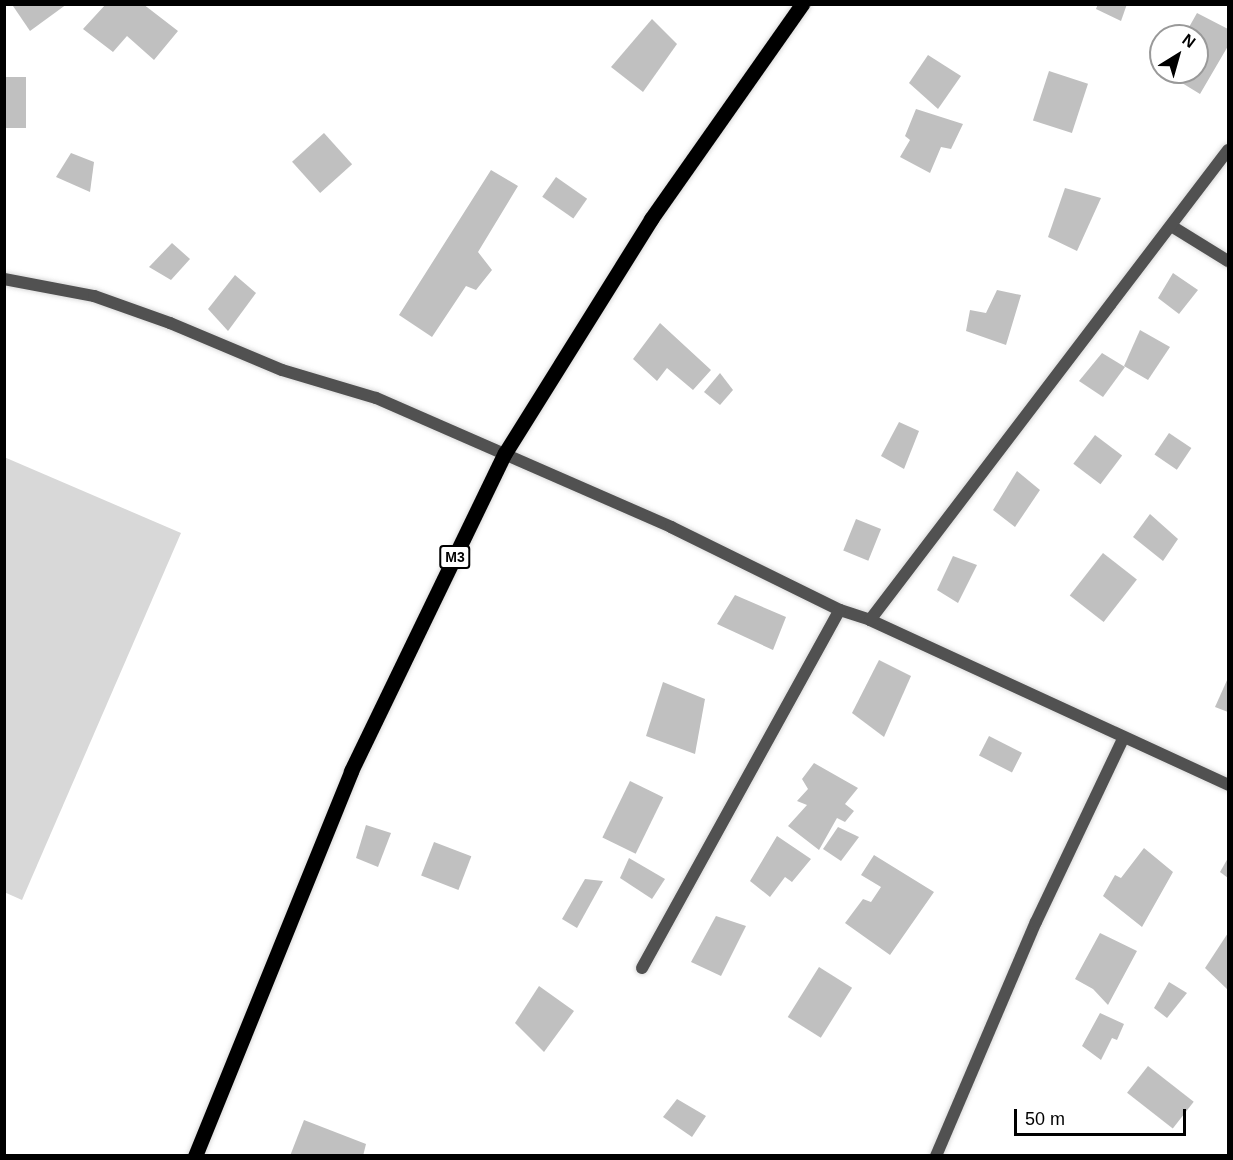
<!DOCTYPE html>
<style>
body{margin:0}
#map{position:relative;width:1233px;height:1160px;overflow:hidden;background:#fff;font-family:Arial,sans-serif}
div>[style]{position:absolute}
.green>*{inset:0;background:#d8d8d8}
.building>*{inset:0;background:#c0c0c0;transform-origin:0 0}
.roads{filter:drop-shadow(0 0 2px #dbdbdb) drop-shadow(0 0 2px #dbdbdb)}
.street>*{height:12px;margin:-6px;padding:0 6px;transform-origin:6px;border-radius:6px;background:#515151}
.primary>*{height:15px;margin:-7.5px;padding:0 7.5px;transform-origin:7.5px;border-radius:7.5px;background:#000}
span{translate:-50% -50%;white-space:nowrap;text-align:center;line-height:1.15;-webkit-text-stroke:5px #fff;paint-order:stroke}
.shield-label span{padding:2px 4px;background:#fff;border:2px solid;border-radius:4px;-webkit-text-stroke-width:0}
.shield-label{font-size:14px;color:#000;font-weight:700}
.frame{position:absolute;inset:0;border:6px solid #000;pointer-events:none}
.north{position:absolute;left:1149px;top:24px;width:60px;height:60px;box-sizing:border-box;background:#fff;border:2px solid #999;border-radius:50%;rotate:37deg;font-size:16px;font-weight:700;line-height:24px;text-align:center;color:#000}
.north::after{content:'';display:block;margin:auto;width:21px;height:27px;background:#000;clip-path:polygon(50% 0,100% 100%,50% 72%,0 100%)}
.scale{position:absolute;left:1014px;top:1109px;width:172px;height:27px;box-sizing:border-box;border:3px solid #000;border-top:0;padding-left:8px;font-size:18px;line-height:21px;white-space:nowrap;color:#000;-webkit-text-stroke:4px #fff;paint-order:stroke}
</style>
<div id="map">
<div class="green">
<div style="clip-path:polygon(4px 457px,181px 533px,22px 900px,4px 892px)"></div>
</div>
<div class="building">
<div style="clip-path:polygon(16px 4px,67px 4px,30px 31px,13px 6px)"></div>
<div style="clip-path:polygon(106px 4px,143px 4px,178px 31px,154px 60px,127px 36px,113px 52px,83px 29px)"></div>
<div style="clip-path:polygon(1098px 4px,1127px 4px,1121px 21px,1096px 9px)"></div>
<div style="clip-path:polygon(1197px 13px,1228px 29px,1228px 46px,1200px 94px,1164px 72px,1197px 72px,1197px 36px,1184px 36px)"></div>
<div style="clip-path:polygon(652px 19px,677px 44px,643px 92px,611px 67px)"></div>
<div style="clip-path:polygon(928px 55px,961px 76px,938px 109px,909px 83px)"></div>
<div style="left:1049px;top:71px;width:41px;height:52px;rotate:18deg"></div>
<div style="left:4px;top:77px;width:22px;height:51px"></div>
<div style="clip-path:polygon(916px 109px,963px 124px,951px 149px,941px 147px,930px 173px,900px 157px,910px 140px,905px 136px)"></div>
<div style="left:324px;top:133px;width:42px;height:43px;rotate:48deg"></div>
<div style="clip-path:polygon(71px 153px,94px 162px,90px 192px,56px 177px)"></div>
<div style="clip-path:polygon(491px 170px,518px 186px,478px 252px,492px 270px,476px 290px,466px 286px,432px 337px,399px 315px)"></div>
<div style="left:556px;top:177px;width:38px;height:24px;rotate:35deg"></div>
<div style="clip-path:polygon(1065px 188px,1101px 198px,1077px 251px,1048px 237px)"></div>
<div style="clip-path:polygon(172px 243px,190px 259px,171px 280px,149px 267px)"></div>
<div style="clip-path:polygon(1173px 273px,1198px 290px,1179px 314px,1158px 298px)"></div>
<div style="clip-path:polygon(235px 275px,256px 293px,228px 331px,208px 309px)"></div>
<div style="clip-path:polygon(997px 290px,1021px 295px,1006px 345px,966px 331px,970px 310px,986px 313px)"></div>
<div style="clip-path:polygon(660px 323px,711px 370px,693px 390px,667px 368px,657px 381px,633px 359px)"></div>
<div style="clip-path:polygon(1140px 330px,1170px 347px,1148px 380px,1124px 366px)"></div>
<div style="clip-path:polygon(1102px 353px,1125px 367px,1103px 397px,1079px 381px)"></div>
<div style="clip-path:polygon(720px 373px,733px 390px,720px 405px,704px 392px)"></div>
<div style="clip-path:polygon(899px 422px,919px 431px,904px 469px,881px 456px)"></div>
<div style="left:1169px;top:433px;width:27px;height:26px;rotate:34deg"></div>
<div style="left:1095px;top:435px;width:34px;height:36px;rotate:37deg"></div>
<div style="clip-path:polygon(1017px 471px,1040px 490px,1015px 527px,993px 510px)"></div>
<div style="clip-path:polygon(1150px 514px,1178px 539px,1163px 561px,1133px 537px)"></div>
<div style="left:856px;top:519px;width:27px;height:34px;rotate:22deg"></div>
<div style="left:1103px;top:553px;width:43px;height:54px;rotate:38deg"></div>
<div style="clip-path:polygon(953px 556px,977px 565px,958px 603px,937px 590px)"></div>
<div style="clip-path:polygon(735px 595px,786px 617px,773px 650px,717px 624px)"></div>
<div style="clip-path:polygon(879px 660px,911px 676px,884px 737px,852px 713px)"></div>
<div style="clip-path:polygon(1228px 678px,1228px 712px,1215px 707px)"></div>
<div style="clip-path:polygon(663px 682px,705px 699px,695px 754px,646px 736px)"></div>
<div style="left:989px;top:736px;width:37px;height:22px;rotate:27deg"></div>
<div style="clip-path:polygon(814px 763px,858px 788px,845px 804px,854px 811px,845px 822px,837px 818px,819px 850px,788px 826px,807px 805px,797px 801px,808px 789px,802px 779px)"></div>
<div style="left:630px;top:781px;width:37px;height:63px;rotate:26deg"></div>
<div style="clip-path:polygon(366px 825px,391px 833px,378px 867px,356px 858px)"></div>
<div style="clip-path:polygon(838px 827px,859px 837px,841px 861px,823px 849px)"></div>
<div style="clip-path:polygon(777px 836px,811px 859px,792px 882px,785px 877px,770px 897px,750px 881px)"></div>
<div style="left:434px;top:842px;width:40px;height:36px;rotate:21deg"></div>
<div style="clip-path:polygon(1144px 848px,1173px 872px,1142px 927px,1103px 896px,1115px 875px,1121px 878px)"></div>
<div style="clip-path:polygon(874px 855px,934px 892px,890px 955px,845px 923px,863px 899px,871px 902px,881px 887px,861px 875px)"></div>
<div style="clip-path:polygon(629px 858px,665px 879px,652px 899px,620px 878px)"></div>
<div style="clip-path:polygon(1228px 858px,1228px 878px,1220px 872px)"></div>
<div style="clip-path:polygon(585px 879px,603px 881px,577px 928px,562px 919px)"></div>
<div style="clip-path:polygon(716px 916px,746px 926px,721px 976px,691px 962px)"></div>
<div style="clip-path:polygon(1100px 933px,1137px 951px,1108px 1005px,1093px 989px,1075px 979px)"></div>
<div style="clip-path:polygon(1228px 933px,1228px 990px,1205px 968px)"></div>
<div style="left:819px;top:967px;width:39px;height:59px;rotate:32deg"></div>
<div style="clip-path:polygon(1169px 982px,1187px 993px,1167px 1018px,1154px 1008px)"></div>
<div style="clip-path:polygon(539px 986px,574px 1011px,544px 1052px,515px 1023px)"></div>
<div style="clip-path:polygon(1100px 1013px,1124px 1024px,1117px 1040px,1112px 1038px,1101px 1060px,1082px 1046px)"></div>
<div style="left:1148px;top:1066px;width:58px;height:34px;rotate:38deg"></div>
<div style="clip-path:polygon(677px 1099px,706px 1116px,692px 1137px,663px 1117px)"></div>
<div style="clip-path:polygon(304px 1120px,366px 1144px,363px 1156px,290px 1156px)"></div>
</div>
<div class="roads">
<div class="street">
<div style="left:1173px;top:227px;width:65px;rotate:31.7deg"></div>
<div style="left:4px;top:279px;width:92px;rotate:10.7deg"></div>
<div style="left:94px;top:296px;width:81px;rotate:19.6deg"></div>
<div style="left:170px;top:323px;width:121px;rotate:22.8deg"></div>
<div style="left:282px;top:370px;width:98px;rotate:16.6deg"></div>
<div style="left:376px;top:398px;width:322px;rotate:23.6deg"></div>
<div style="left:671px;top:527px;width:188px;rotate:26.2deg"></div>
<div style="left:840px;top:610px;width:32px;rotate:18deg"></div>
<div style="left:870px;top:620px;width:394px;rotate:24.7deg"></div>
<div style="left:870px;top:620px;width:591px;rotate:-52.7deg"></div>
<div style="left:642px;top:968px;width:409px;rotate:-61.1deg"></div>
<div style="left:936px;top:1156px;width:254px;rotate:-66.9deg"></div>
<div style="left:1036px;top:922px;width:203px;rotate:-64.6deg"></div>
</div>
<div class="primary">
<div style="left:195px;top:1156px;width:415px;rotate:-67.9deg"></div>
<div style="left:351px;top:771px;width:353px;rotate:-64.2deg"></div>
<div style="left:505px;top:453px;width:276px;rotate:-58deg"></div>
<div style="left:651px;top:219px;width:263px;rotate:-54.9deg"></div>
</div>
</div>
<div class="shield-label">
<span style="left:455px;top:557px">M3</span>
</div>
<div class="frame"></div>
<div class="north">N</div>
<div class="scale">50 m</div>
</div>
